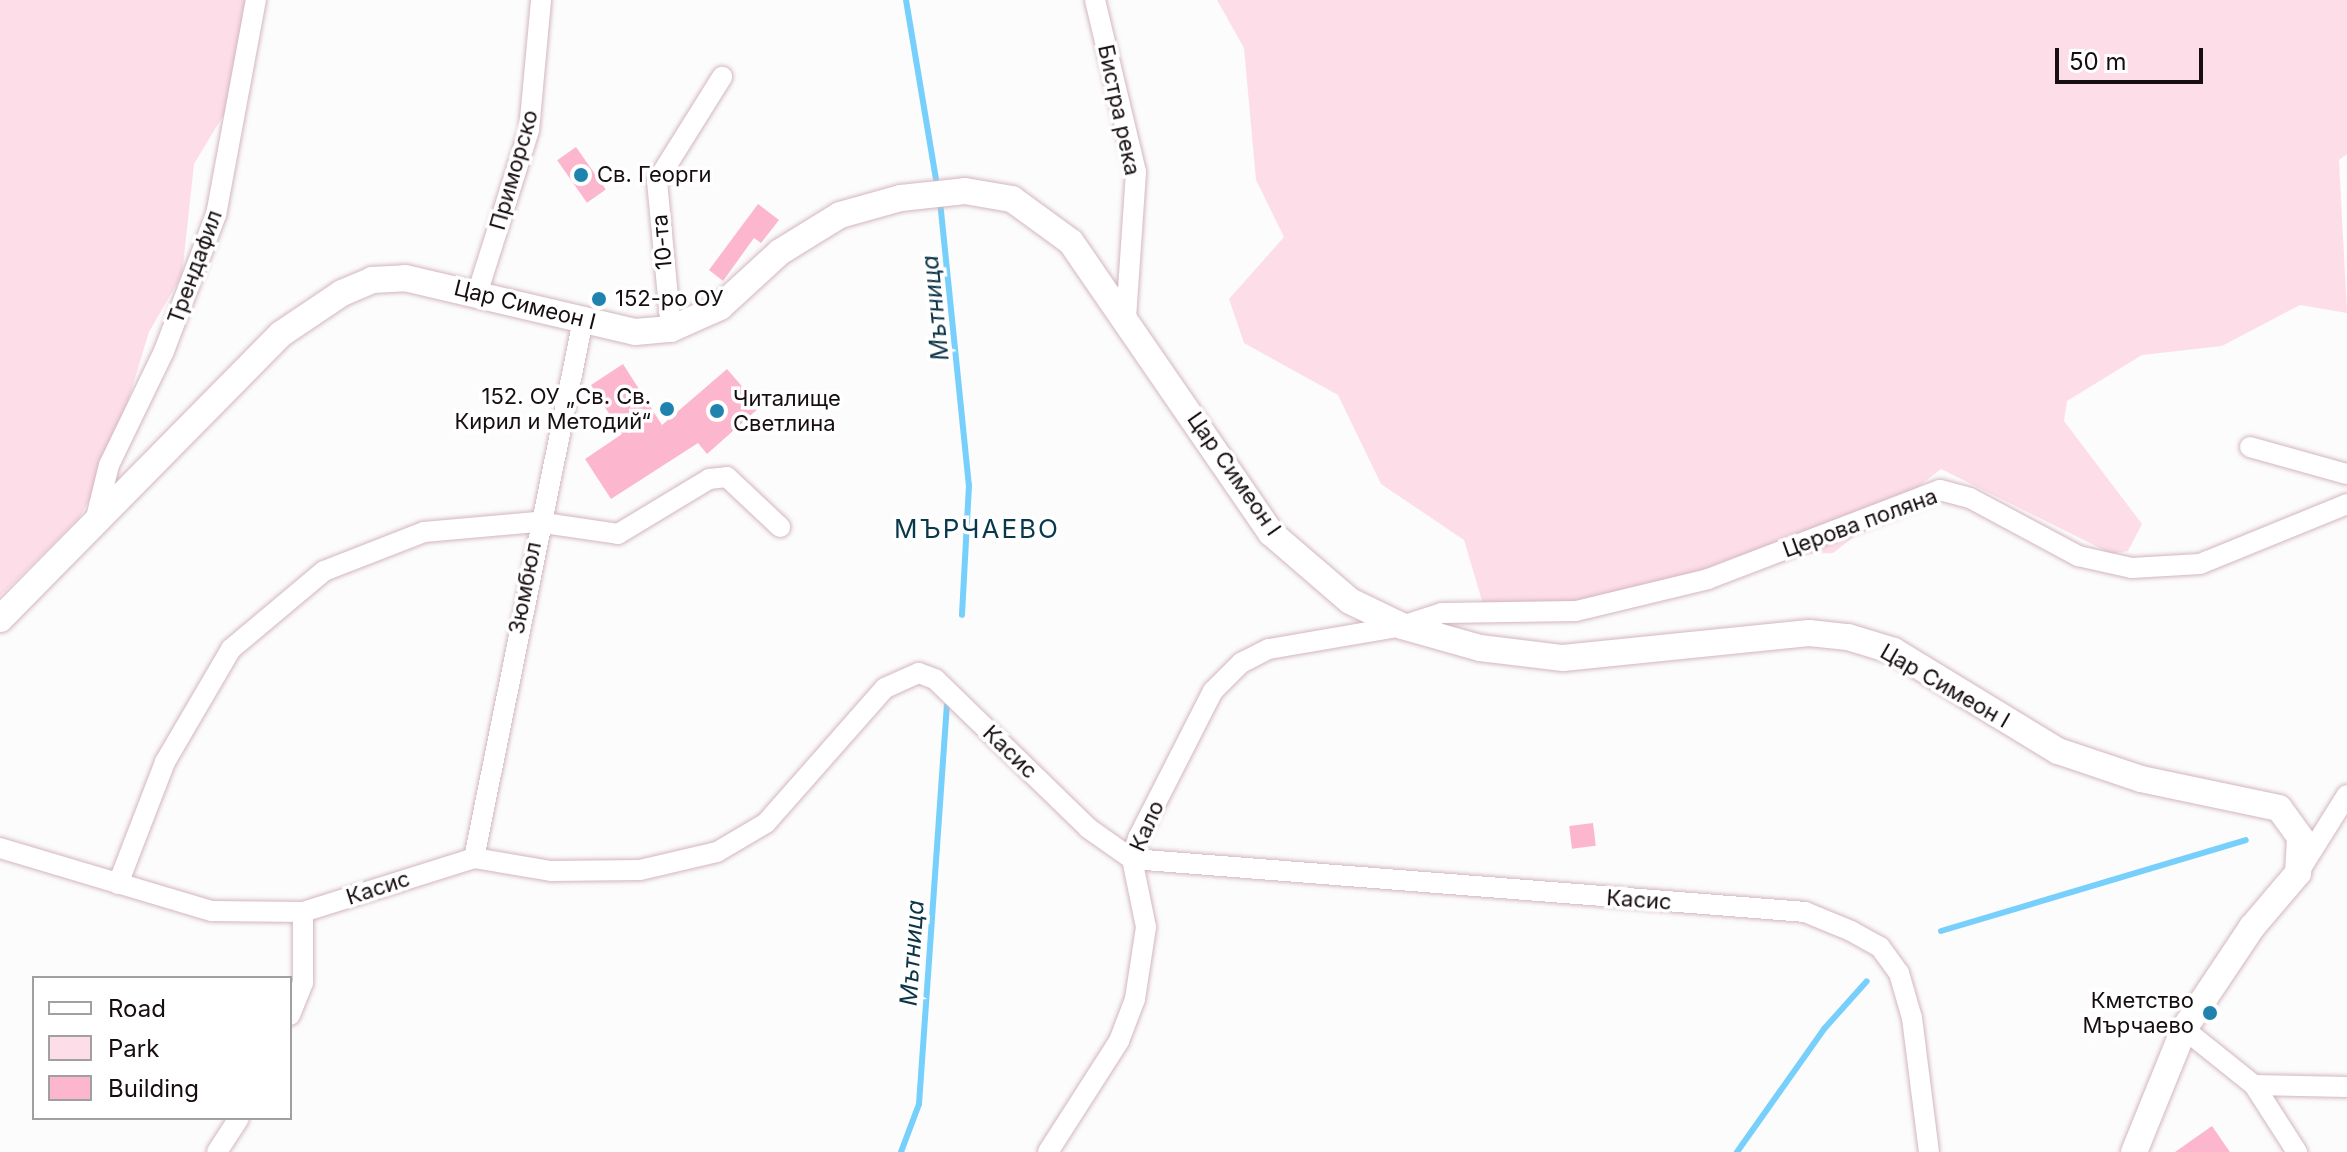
<!DOCTYPE html>
<meta charset="utf-8">
<style>
body{margin:0}
#map{position:relative;width:2347px;height:1152px;overflow:hidden;background:#fcfcfc;font-family:Inter,sans-serif}
div>[style]{position:absolute}
.green>*{inset:0;background:#fddee8}
.stream>*{height:6px;margin:-3px;padding:0 3px;transform-origin:3px;border-radius:3px;background:#77cffc}
.building>*{inset:0;background:#fcb7cf;transform-origin:0 0}
.roads{filter:drop-shadow(0 0 2px #d3b6bf) drop-shadow(0 0 2px #d3b6bf)}
.minor>*{height:20px;margin:-10px;padding:0 10px;transform-origin:10px;border-radius:10px;background:#fff}
.tertiary>*{height:26px;margin:-13px;padding:0 13px;transform-origin:13px;border-radius:13px;background:#fff}
.dots>*{width:22px;height:22px;translate:-50% -50%;box-sizing:border-box;border:4px solid #fff;border-radius:50%}
span{translate:-50% -50%;white-space:nowrap;text-align:center;line-height:1.15;-webkit-text-stroke:7px #fff;paint-order:stroke}
.street-label{font-size:22px;color:#170e11}
.poi-label{font-size:22px;color:#170e11}
.left{translate:0 -50%;text-align:left}
.right{translate:-100% -50%;text-align:right}
.water-label{font-size:24px;color:#0d3547;font-style:italic}
.quarter-label{font-size:26px;color:#08384c;letter-spacing:2px}
.legend{position:absolute;left:32px;top:976px;width:260px;height:144px;box-sizing:border-box;background:#fff;border:2px solid #a29fa0;margin:0;padding:10px 14px;list-style:none;font-size:24px;color:#170e11}
.legend li{display:flex;align-items:center;gap:16px;height:40px}
.legend b{width:40px;border:2px solid #a29fa0}
.scale{position:absolute;left:2055px;top:48px;width:148px;height:36px;box-sizing:border-box;border:4px solid #170e11;border-top:0;padding-left:10px;font-size:24px;line-height:28px;white-space:nowrap;color:#170e11;-webkit-text-stroke:6px #fff;paint-order:stroke}
</style>
<div id="map">
<div class="green">
<div style="clip-path:polygon(0 0,252px 0,250px 71px,194px 164px,182px 275px,149px 332px,107px 470px,79px 518px,0 596px)"></div>
<div style="clip-path:polygon(1217px 0,2347px 0,2347px 154px,2339px 160px,2347px 313px,2300px 305px,2222px 346px,2142px 355px,2067px 401px,2064px 421px,2142px 524px,2128px 551px,2112px 554px,1941px 469px,1833px 553px,1737px 556px,1648px 592px,1488px 621px,1464px 540px,1381px 484px,1338px 395px,1244px 343px,1229px 299px,1284px 237px,1256px 180px,1244px 48px)"></div>
</div>
<div class="stream">
<div style="left:906px;top:0;width:189px;rotate:80.5deg"></div>
<div style="left:940px;top:201px;width:285px;rotate:84.2deg"></div>
<div style="left:969px;top:485px;width:130px;rotate:93.1deg"></div>
<div style="left:1941px;top:931px;width:318px;rotate:-16.6deg"></div>
<div style="left:901px;top:1152px;width:51px;rotate:-69.4deg"></div>
<div style="left:919px;top:1104px;width:399px;rotate:-86deg"></div>
<div style="left:1737px;top:1152px;width:151px;rotate:-54.7deg"></div>
<div style="left:1824px;top:1029px;width:64px;rotate:-48.1deg"></div>
</div>
<div class="building">
<div style="left:576px;top:147px;width:52px;height:23px;rotate:55deg"></div>
<div style="clip-path:polygon(758px 204px,779px 220px,761px 243px,754px 238px,723px 281px,709px 270px)"></div>
<div style="clip-path:polygon(623px 364px,662px 425px,727px 369px,760px 407px,707px 454px,698px 443px,611px 499px,585px 459px,622px 434px,591px 385px)"></div>
<div style="left:1593px;top:823px;width:23px;height:24px;rotate:83deg"></div>
<div style="clip-path:polygon(2212px 1126px,2230px 1152px,2175px 1152px)"></div>
</div>
<div class="roads">
<div class="minor">
<div style="left:1095px;top:0;width:177px;rotate:76.6deg"></div>
<div style="left:1136px;top:172px;width:145px;rotate:93.9deg"></div>
<div style="left:478px;top:291px;width:169px;rotate:-72.4deg"></div>
<div style="left:529px;top:130px;width:131px;rotate:-84.7deg"></div>
<div style="left:671px;top:329px;width:149px;rotate:-95.4deg"></div>
<div style="left:657px;top:181px;width:123px;rotate:-58deg"></div>
<div style="left:2250px;top:447px;width:101px;rotate:15.6deg"></div>
<div style="left:95px;top:522px;width:59px;rotate:-76.2deg"></div>
<div style="left:109px;top:465px;width:127px;rotate:-64.2deg"></div>
<div style="left:164px;top:351px;width:146px;rotate:-69.1deg"></div>
<div style="left:216px;top:215px;width:219px;rotate:-79.5deg"></div>
<div style="left:0;top:848px;width:221px;rotate:16.6deg"></div>
<div style="left:212px;top:911px;width:91px;rotate:0.6deg"></div>
<div style="left:303px;top:912px;width:179px;rotate:-17.5deg"></div>
<div style="left:474px;top:858px;width:78px;rotate:9.6deg"></div>
<div style="left:551px;top:871px;width:89px;rotate:-0.6deg"></div>
<div style="left:640px;top:870px;width:79px;rotate:-13.2deg"></div>
<div style="left:717px;top:852px;width:57px;rotate:-30.6deg"></div>
<div style="left:766px;top:823px;width:180px;rotate:-48.6deg"></div>
<div style="left:885px;top:688px;width:37px;rotate:-24deg"></div>
<div style="left:919px;top:673px;width:17px;rotate:21deg"></div>
<div style="left:935px;top:679px;width:214px;rotate:44.2deg"></div>
<div style="left:1088px;top:828px;width:54px;rotate:35.2deg"></div>
<div style="left:1132px;top:859px;width:675px;rotate:4.5deg"></div>
<div style="left:1805px;top:912px;width:50px;rotate:22.4deg"></div>
<div style="left:1851px;top:931px;width:33px;rotate:29deg"></div>
<div style="left:1880px;top:947px;width:32px;rotate:54deg"></div>
<div style="left:1899px;top:973px;width:47px;rotate:73.9deg"></div>
<div style="left:1912px;top:1018px;width:135px;rotate:82.8deg"></div>
<div style="left:474px;top:858px;width:549px;rotate:-78.55deg"></div>
<div style="left:2298px;top:873px;width:92px;rotate:-57.9deg"></div>
<div style="left:118px;top:884px;width:131px;rotate:-68.9deg"></div>
<div style="left:165px;top:762px;width:131px;rotate:-59.7deg"></div>
<div style="left:231px;top:649px;width:121px;rotate:-40deg"></div>
<div style="left:324px;top:571px;width:107px;rotate:-21.3deg"></div>
<div style="left:424px;top:532px;width:113px;rotate:-5.1deg"></div>
<div style="left:537px;top:522px;width:82px;rotate:8.4deg"></div>
<div style="left:618px;top:534px;width:106px;rotate:-31.1deg"></div>
<div style="left:709px;top:479px;width:18px;rotate:-6deg"></div>
<div style="left:727px;top:477px;width:73px;rotate:43.3deg"></div>
<div style="left:290px;top:1015px;width:35px;rotate:-68deg"></div>
<div style="left:303px;top:982px;width:70px;rotate:-90deg"></div>
<div style="left:2184px;top:1029px;width:90px;rotate:38.7deg"></div>
<div style="left:2254px;top:1085px;width:80px;rotate:57.3deg"></div>
<div style="left:2254px;top:1085px;width:93px;rotate:1.2deg"></div>
<div style="left:217px;top:1152px;width:40px;rotate:-57.1deg"></div>
<div style="left:1048px;top:1152px;width:132px;rotate:-57.4deg"></div>
<div style="left:1119px;top:1041px;width:45px;rotate:-69.1deg"></div>
<div style="left:1135px;top:999px;width:73px;rotate:-81.3deg"></div>
<div style="left:1146px;top:927px;width:69px;rotate:-101.6deg"></div>
<div style="left:1132px;top:859px;width:22px;rotate:-74deg"></div>
<div style="left:1138px;top:838px;width:165px;rotate:-63deg"></div>
<div style="left:1213px;top:691px;width:40px;rotate:-45deg"></div>
<div style="left:1241px;top:663px;width:31px;rotate:-27deg"></div>
<div style="left:1269px;top:649px;width:135px;rotate:-9.8deg"></div>
<div style="left:1402px;top:626px;width:42px;rotate:-18deg"></div>
<div style="left:1442px;top:613px;width:134px;rotate:-0.9deg"></div>
<div style="left:1576px;top:611px;width:136px;rotate:-13.6deg"></div>
<div style="left:1708px;top:579px;width:248px;rotate:-21deg"></div>
<div style="left:1940px;top:490px;width:31px;rotate:15deg"></div>
<div style="left:1970px;top:498px;width:123px;rotate:28.2deg"></div>
<div style="left:2078px;top:556px;width:55px;rotate:12.5deg"></div>
<div style="left:2132px;top:568px;width:68px;rotate:-3.4deg"></div>
<div style="left:2200px;top:564px;width:159px;rotate:-22.2deg"></div>
</div>
<div class="tertiary">
<div style="left:0;top:619px;width:400px;rotate:-45.4deg"></div>
<div style="left:281px;top:334px;width:73px;rotate:-33.9deg"></div>
<div style="left:342px;top:293px;width:33px;rotate:-23deg"></div>
<div style="left:372px;top:280px;width:33px;rotate:-3deg"></div>
<div style="left:405px;top:278px;width:236px;rotate:13.2deg"></div>
<div style="left:635px;top:332px;width:36px;rotate:-5deg"></div>
<div style="left:671px;top:329px;width:54px;rotate:-24.2deg"></div>
<div style="left:720px;top:307px;width:81px;rotate:-42.5deg"></div>
<div style="left:780px;top:252px;width:70px;rotate:-31.7deg"></div>
<div style="left:840px;top:215px;width:63px;rotate:-15.6deg"></div>
<div style="left:901px;top:198px;width:64px;rotate:-6.2deg"></div>
<div style="left:965px;top:191px;width:48px;rotate:9.7deg"></div>
<div style="left:1012px;top:199px;width:73px;rotate:36.1deg"></div>
<div style="left:1071px;top:242px;width:353px;rotate:55.5deg"></div>
<div style="left:1271px;top:533px;width:104px;rotate:40.7deg"></div>
<div style="left:1350px;top:601px;width:58px;rotate:25.7deg"></div>
<div style="left:1402px;top:626px;width:81px;rotate:15.8deg"></div>
<div style="left:1480px;top:648px;width:84px;rotate:6.9deg"></div>
<div style="left:1563px;top:658px;width:247px;rotate:-5.8deg"></div>
<div style="left:1809px;top:633px;width:39px;rotate:6deg"></div>
<div style="left:1848px;top:637px;width:48px;rotate:16.9deg"></div>
<div style="left:1894px;top:651px;width:192px;rotate:31.4deg"></div>
<div style="left:2058px;top:751px;width:88px;rotate:18.6deg"></div>
<div style="left:2141px;top:779px;width:141px;rotate:11.9deg"></div>
<div style="left:2279px;top:808px;width:36px;rotate:54deg"></div>
<div style="left:2300px;top:837px;width:36px;rotate:93deg"></div>
<div style="left:2298px;top:873px;width:71px;rotate:130.4deg"></div>
<div style="left:2252px;top:927px;width:123px;rotate:123.7deg"></div>
<div style="left:2184px;top:1029px;width:133px;rotate:112.1deg"></div>
</div>
</div>
<div class="dots">
<div style="left:581px;top:175px;background:#2083ae"></div>
<div style="left:599px;top:299px;background:#2083ae"></div>
<div style="left:667px;top:409px;background:#2083ae"></div>
<div style="left:717px;top:411px;background:#2083ae"></div>
<div style="left:2210px;top:1013px;background:#2083ae"></div>
</div>
<div class="street-label">
<span style="left:1119px;top:110px;rotate:78deg">Бистра река</span>
<span style="left:514px;top:170px;rotate:-74deg">Приморско</span>
<span style="left:662px;top:242px;rotate:-95deg">10-та</span>
<span style="left:195px;top:267px;rotate:-70deg">Трендафил</span>
<span style="left:525px;top:305px;rotate:14deg">Цар Симеон I</span>
<span style="left:1234px;top:474px;rotate:55deg">Цар Симеон I</span>
<span style="left:1860px;top:523px;rotate:-20deg">Церова поляна</span>
<span style="left:525px;top:588px;rotate:-79deg">Зюмбюл</span>
<span style="left:1945px;top:686px;rotate:30deg">Цар Симеон I</span>
<span style="left:1010px;top:752px;rotate:44deg">Касис</span>
<span style="left:1147px;top:826px;rotate:-66deg">Кало</span>
<span style="left:378px;top:888px;rotate:-18deg">Касис</span>
<span style="left:1639px;top:900px;rotate:4deg">Касис</span>
</div>
<div class="poi-label">
<span class="left" style="left:597px;top:175px">Св. Георги</span>
<span class="left" style="left:615px;top:299px">152-ро ОУ</span>
<span class="right" style="left:651px;top:409px">152. ОУ „Св. Св.<br>Кирил и Методий“</span>
<span class="left" style="left:733px;top:411px">Читалище<br>Светлина</span>
<span class="right" style="left:2194px;top:1013px">Кметство<br>Мърчаево</span>
</div>
<div class="water-label">
<span style="left:935px;top:308px;rotate:-96deg">Мътница</span>
<span style="left:912px;top:953px;rotate:-86deg">Мътница</span>
</div>
<div class="quarter-label">
<span style="left:977px;top:529px">МЪРЧАЕВО</span>
</div>
<ul class="legend">
<li><b style="height:10px;background:#fff"></b>Road</li>
<li><b style="height:22px;background:#fddee8"></b>Park</li>
<li><b style="height:22px;background:#fcb7cf"></b>Building</li>
</ul>
<div class="scale">50 m</div>
</div>
